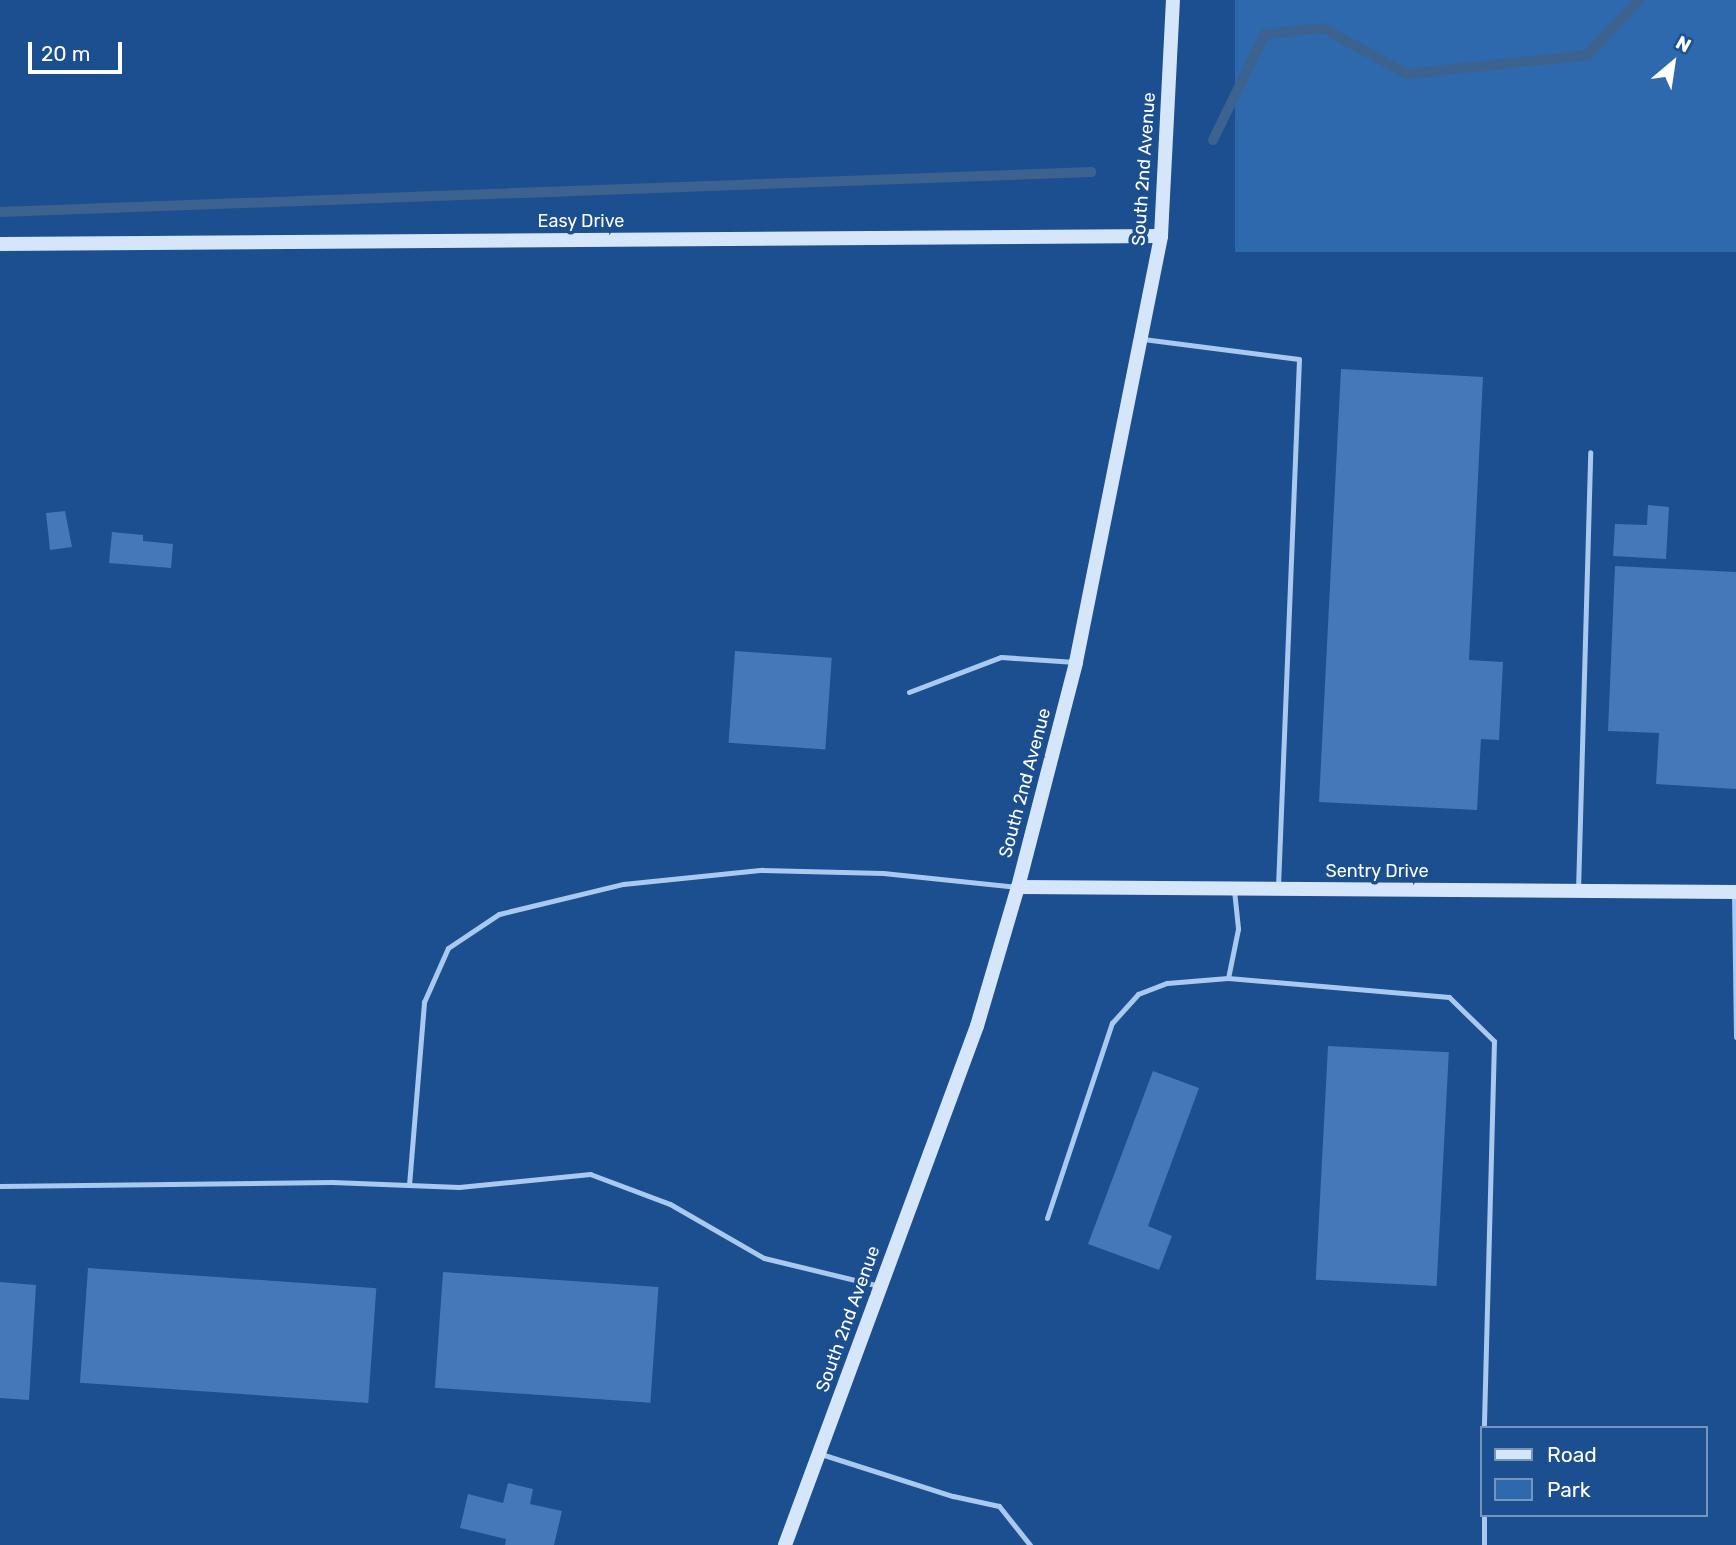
<!DOCTYPE html>
<style>
body{margin:0}
#map{position:relative;width:1736px;height:1545px;overflow:hidden;background:#1b4f8f;font-family:Rubik,sans-serif}
div>[style]{position:absolute}
.green>*{inset:0;background:#2e69ad;transform-origin:0 0}
.stream>*{height:10px;margin:-5px;padding:0 5px;transform-origin:5px;border-radius:5px;background:#3c6290}
.building>*{inset:0;background:#4478b7;transform-origin:0 0}
.lane>*{height:5px;margin:-2.5px;padding:0 2.5px;transform-origin:2.5px;border-radius:2.5px;background:#a9c9ee}
.secondary>*{height:14px;margin:-7px;padding:0 7px;transform-origin:7px;border-radius:7px;background:#d6e6fa}
span{translate:-50% -50%;white-space:nowrap;text-align:center;line-height:1.15;-webkit-text-stroke:7px #1b4f8f;paint-order:stroke}
.street-label{font-size:18px;color:#fff}
.legend{position:absolute;left:1480px;top:1426px;width:228px;height:91px;box-sizing:border-box;background:#1b4f8f;border:2px solid #7695bc;margin:0;padding:9px 12px;list-style:none;font-size:21px;color:#fff}
.legend li{display:flex;align-items:center;gap:14px;height:35px}
.legend b{width:35px;border:2px solid #7695bc}
.north{position:absolute;left:1638px;top:28px;width:70px;height:70px;-webkit-text-stroke:5px #1b4f8f;paint-order:stroke;rotate:29deg;font-size:19px;font-weight:700;line-height:28px;text-align:center;color:#fff}
.north::after{content:'';display:block;margin:auto;width:24px;height:32px;background:#fff;clip-path:polygon(50% 0,100% 100%,50% 72%,0 100%)}
.scale{position:absolute;left:28px;top:42px;width:94px;height:32px;box-sizing:border-box;border:4px solid #fff;border-top:0;padding-left:9px;font-size:21px;line-height:24px;white-space:nowrap;color:#fff;-webkit-text-stroke:5px #1b4f8f;paint-order:stroke}
</style>
<div id="map">
<div class="green">
<div style="left:1235px;top:0;width:501px;height:252px"></div>
</div>
<div class="stream">
<div style="left:1213px;top:140px;width:118px;rotate:-63.9deg"></div>
<div style="left:1265px;top:34px;width:58px;rotate:-5.9deg"></div>
<div style="left:1323px;top:28px;width:96px;rotate:28.7deg"></div>
<div style="left:1407px;top:74px;width:181px;rotate:-6deg"></div>
<div style="left:1587px;top:55px;width:76px;rotate:-46.6deg"></div>
<div style="left:0;top:212px;width:1092px;rotate:-2.1deg"></div>
</div>
<div class="building">
<div style="clip-path:polygon(1341px 369px,1483px 377px,1469px 660px,1503px 662px,1499px 740px,1481px 739px,1477px 810px,1319px 802px)"></div>
<div style="clip-path:polygon(1648px 505px,1669px 507px,1666px 559px,1613px 556px,1615px 524px,1647px 525px)"></div>
<div style="clip-path:polygon(65px 511px,72px 547px,50px 550px,46px 513px)"></div>
<div style="clip-path:polygon(112px 532px,143px 535px,143px 541px,173px 544px,171px 568px,109px 563px)"></div>
<div style="clip-path:polygon(1615px 566px,1736px 572px,1736px 789px,1656px 784px,1659px 733px,1608px 731px)"></div>
<div style="left:735px;top:651px;width:97px;height:92px;rotate:4deg"></div>
<div style="left:1328px;top:1046px;width:121px;height:234px;rotate:3deg"></div>
<div style="clip-path:polygon(1153px 1071px,1199px 1088px,1148px 1226px,1172px 1236px,1159px 1270px,1088px 1244px)"></div>
<div style="left:88px;top:1268px;width:289px;height:115px;rotate:4deg"></div>
<div style="left:443px;top:1272px;width:216px;height:116px;rotate:4deg"></div>
<div style="clip-path:polygon(0 1282px,36px 1285px,29px 1400px,0 1398px)"></div>
<div style="clip-path:polygon(508px 1483px,533px 1489px,530px 1504px,562px 1511px,554px 1545px,505px 1545px,506px 1539px,460px 1528px,468px 1494px,503px 1503px)"></div>
</div>
<div class="lane">
<div style="left:1143px;top:339px;width:157px;rotate:7.3deg"></div>
<div style="left:1299px;top:359px;width:527px;rotate:92.28deg"></div>
<div style="left:909px;top:692px;width:98px;rotate:-20.8deg"></div>
<div style="left:1001px;top:657px;width:74px;rotate:3.9deg"></div>
<div style="left:1234px;top:890px;width:39px;rotate:84deg"></div>
<div style="left:1238px;top:929px;width:50px;rotate:101.5deg"></div>
<div style="left:1228px;top:978px;width:222px;rotate:4.9deg"></div>
<div style="left:1449px;top:997px;width:63px;rotate:44.4deg"></div>
<div style="left:1494px;top:1041px;width:387px;rotate:91.5deg"></div>
<div style="left:1578px;top:891px;width:439px;rotate:-88.4deg"></div>
<div style="left:1734px;top:893px;width:144px;rotate:89.2deg"></div>
<div style="left:409px;top:1185px;width:184px;rotate:-85.3deg"></div>
<div style="left:424px;top:1002px;width:59px;rotate:-66deg"></div>
<div style="left:448px;top:948px;width:61px;rotate:-33.7deg"></div>
<div style="left:499px;top:914px;width:128px;rotate:-13.6deg"></div>
<div style="left:623px;top:884px;width:140px;rotate:-5.8deg"></div>
<div style="left:762px;top:870px;width:121px;rotate:1.4deg"></div>
<div style="left:883px;top:873px;width:136px;rotate:5.9deg"></div>
<div style="left:0;top:1186px;width:332px;rotate:-0.7deg"></div>
<div style="left:332px;top:1182px;width:127px;rotate:2.3deg"></div>
<div style="left:459px;top:1187px;width:132px;rotate:-5.7deg"></div>
<div style="left:590px;top:1174px;width:85px;rotate:20.6deg"></div>
<div style="left:670px;top:1204px;width:108px;rotate:29.9deg"></div>
<div style="left:764px;top:1258px;width:119px;rotate:13.6deg"></div>
<div style="left:1047px;top:1218px;width:206px;rotate:-71.6deg"></div>
<div style="left:1112px;top:1023px;width:39px;rotate:-48deg"></div>
<div style="left:1138px;top:994px;width:31px;rotate:-21deg"></div>
<div style="left:1167px;top:983px;width:61px;rotate:-4.7deg"></div>
<div style="left:821px;top:1454px;width:139px;rotate:17.7deg"></div>
<div style="left:953px;top:1496px;width:47px;rotate:12.3deg"></div>
<div style="left:999px;top:1506px;width:50px;rotate:51.5deg"></div>
<div style="left:1484px;top:1515px;width:30px;rotate:90deg"></div>
</div>
<div class="secondary">
<div style="left:0;top:244px;width:1161px;rotate:-0.39deg"></div>
<div style="left:1018px;top:887px;width:718px;rotate:0.4deg"></div>
<div style="left:785px;top:1545px;width:553px;rotate:-69.7deg"></div>
<div style="left:977px;top:1026px;width:145px;rotate:-73.6deg"></div>
<div style="left:1018px;top:887px;width:232px;rotate:-75.5deg"></div>
<div style="left:1076px;top:662px;width:434px;rotate:-78.7deg"></div>
<div style="left:1161px;top:236px;width:236px;rotate:-87.1deg"></div>
</div>
<div class="street-label">
<span style="left:1144px;top:169px;rotate:-86deg">South 2nd Avenue</span>
<span style="left:581px;top:221px">Easy Drive</span>
<span style="left:1025px;top:783px;rotate:-75deg">South 2nd Avenue</span>
<span style="left:1377px;top:871px">Sentry Drive</span>
<span style="left:848px;top:1319px;rotate:-70deg">South 2nd Avenue</span>
</div>
<ul class="legend">
<li><b style="height:9px;background:#d6e6fa"></b>Road</li>
<li><b style="height:19px;background:#2e69ad"></b>Park</li>
</ul>
<div class="north">N</div>
<div class="scale">20 m</div>
</div>
